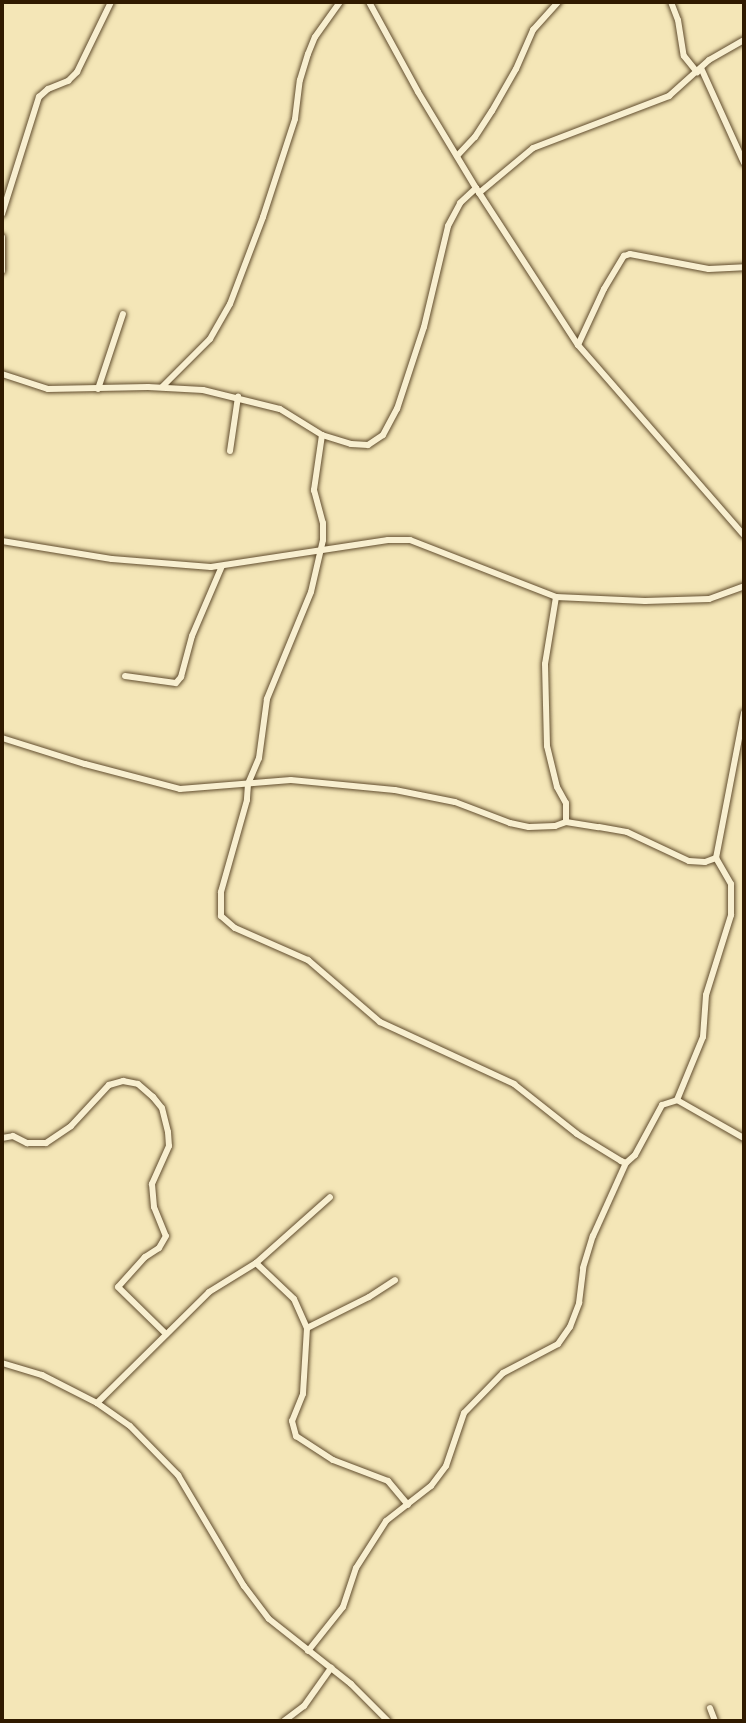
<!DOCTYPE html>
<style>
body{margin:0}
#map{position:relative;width:746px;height:1723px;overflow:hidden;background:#f4e6b7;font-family:Alegreya,serif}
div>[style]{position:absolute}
.roads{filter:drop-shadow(0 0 2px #614d2e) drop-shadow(0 0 2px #614d2e)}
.street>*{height:6px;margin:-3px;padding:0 3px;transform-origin:3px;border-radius:3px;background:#f8efd0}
span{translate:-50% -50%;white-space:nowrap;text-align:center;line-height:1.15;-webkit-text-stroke:7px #f8efd0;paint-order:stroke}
.frame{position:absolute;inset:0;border:4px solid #301a00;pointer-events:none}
</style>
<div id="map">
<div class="roads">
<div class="street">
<div style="left:369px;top:2px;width:102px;rotate:61.4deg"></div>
<div style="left:418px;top:92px;width:112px;rotate:58.9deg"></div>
<div style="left:476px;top:188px;width:187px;rotate:57deg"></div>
<div style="left:578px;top:345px;width:252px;rotate:48.9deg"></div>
<div style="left:671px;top:2px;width:19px;rotate:69deg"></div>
<div style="left:678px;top:20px;width:36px;rotate:81deg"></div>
<div style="left:684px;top:56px;width:21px;rotate:51deg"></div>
<div style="left:701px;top:68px;width:104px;rotate:65.6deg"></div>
<div style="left:457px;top:156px;width:26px;rotate:-47deg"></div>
<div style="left:475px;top:137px;width:31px;rotate:-57deg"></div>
<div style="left:492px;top:111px;width:48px;rotate:-60.3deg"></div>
<div style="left:516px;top:69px;width:43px;rotate:-66.4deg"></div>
<div style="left:533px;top:30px;width:38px;rotate:-48deg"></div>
<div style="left:479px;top:193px;width:70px;rotate:-39.8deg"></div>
<div style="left:533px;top:148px;width:146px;rotate:-20.9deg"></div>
<div style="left:669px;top:96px;width:54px;rotate:-42deg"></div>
<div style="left:709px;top:60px;width:40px;rotate:-29.7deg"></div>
<div style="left:2px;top:214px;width:123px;rotate:-72.5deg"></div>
<div style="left:39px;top:97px;width:12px;rotate:-42deg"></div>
<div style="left:48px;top:89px;width:22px;rotate:-22deg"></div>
<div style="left:68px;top:81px;width:13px;rotate:-45deg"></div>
<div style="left:77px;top:72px;width:78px;rotate:-64.1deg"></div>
<div style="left:2px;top:237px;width:34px;rotate:90deg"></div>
<div style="left:578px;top:345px;width:62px;rotate:-65.1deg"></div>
<div style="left:604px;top:289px;width:39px;rotate:-59deg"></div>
<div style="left:624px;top:256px;width:6px;rotate:-18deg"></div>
<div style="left:630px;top:254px;width:80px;rotate:10.8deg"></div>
<div style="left:709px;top:269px;width:35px;rotate:-3deg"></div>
<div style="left:2px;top:374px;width:48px;rotate:18.1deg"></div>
<div style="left:48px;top:389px;width:100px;rotate:-1.1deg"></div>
<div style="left:148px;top:387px;width:55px;rotate:3.1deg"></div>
<div style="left:203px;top:390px;width:79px;rotate:13.9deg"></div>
<div style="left:280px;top:409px;width:49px;rotate:31.8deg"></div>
<div style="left:322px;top:435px;width:30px;rotate:17deg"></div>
<div style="left:351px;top:444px;width:17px;rotate:3deg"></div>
<div style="left:368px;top:445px;width:18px;rotate:-34deg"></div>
<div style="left:383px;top:435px;width:30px;rotate:-62deg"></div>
<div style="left:397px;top:409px;width:86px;rotate:-71.8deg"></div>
<div style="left:424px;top:327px;width:104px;rotate:-76.6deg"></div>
<div style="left:448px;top:226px;width:26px;rotate:-62deg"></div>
<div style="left:460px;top:203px;width:22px;rotate:-43deg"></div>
<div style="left:162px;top:387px;width:68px;rotate:-45deg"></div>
<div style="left:210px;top:339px;width:40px;rotate:-60.3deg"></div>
<div style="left:230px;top:304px;width:93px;rotate:-69.2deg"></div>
<div style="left:263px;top:217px;width:103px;rotate:-71.9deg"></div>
<div style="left:295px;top:119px;width:39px;rotate:-83deg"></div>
<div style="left:300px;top:80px;width:27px;rotate:-73deg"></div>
<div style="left:308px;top:54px;width:18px;rotate:-68deg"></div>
<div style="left:315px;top:37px;width:43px;rotate:-54.5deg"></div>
<div style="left:98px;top:389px;width:79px;rotate:-71.6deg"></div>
<div style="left:322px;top:435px;width:56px;rotate:98.3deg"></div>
<div style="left:314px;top:490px;width:34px;rotate:75deg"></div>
<div style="left:323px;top:523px;width:17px;rotate:90deg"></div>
<div style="left:323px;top:540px;width:53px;rotate:103deg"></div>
<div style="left:311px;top:592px;width:116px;rotate:112.4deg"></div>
<div style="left:267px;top:699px;width:60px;rotate:97.7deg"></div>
<div style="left:259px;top:758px;width:28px;rotate:113deg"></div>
<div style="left:248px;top:784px;width:16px;rotate:94deg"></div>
<div style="left:247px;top:800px;width:96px;rotate:105.8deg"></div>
<div style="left:221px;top:892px;width:24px;rotate:90deg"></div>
<div style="left:221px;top:916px;width:18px;rotate:41deg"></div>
<div style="left:235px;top:928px;width:80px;rotate:23.7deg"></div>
<div style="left:308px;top:960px;width:95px;rotate:40.7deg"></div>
<div style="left:380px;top:1022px;width:148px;rotate:24.8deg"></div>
<div style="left:514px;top:1084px;width:80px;rotate:38.4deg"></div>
<div style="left:577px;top:1134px;width:52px;rotate:31.5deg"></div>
<div style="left:621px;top:1161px;width:5px;rotate:22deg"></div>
<div style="left:626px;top:1163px;width:12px;rotate:-42deg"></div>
<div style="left:635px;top:1155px;width:57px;rotate:-61.6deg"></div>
<div style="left:662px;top:1105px;width:16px;rotate:-18deg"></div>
<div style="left:677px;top:1100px;width:77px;rotate:29.6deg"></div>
<div style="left:230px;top:451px;width:55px;rotate:-81.6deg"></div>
<div style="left:2px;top:541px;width:111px;rotate:9.3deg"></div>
<div style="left:112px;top:559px;width:99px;rotate:4.6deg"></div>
<div style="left:211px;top:567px;width:179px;rotate:-8.7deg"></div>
<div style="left:388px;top:540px;width:22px"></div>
<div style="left:410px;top:540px;width:157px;rotate:21.3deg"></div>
<div style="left:556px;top:597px;width:89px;rotate:2.6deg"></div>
<div style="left:645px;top:601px;width:64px;rotate:-1.8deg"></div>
<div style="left:709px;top:599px;width:37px;rotate:-20deg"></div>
<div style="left:556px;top:597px;width:68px;rotate:99.3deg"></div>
<div style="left:545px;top:664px;width:82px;rotate:88.6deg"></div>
<div style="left:547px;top:746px;width:42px;rotate:76.3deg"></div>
<div style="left:557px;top:787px;width:18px;rotate:61deg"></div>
<div style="left:566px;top:803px;width:19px;rotate:90deg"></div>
<div style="left:125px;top:676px;width:51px;rotate:7.8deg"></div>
<div style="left:176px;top:683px;width:8px;rotate:-50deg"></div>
<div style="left:181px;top:677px;width:42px;rotate:-75deg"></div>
<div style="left:192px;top:636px;width:76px;rotate:-66.8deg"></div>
<div style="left:2px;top:738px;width:87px;rotate:17.4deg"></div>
<div style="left:85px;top:764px;width:98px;rotate:14.7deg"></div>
<div style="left:180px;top:789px;width:111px;rotate:-4.6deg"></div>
<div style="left:291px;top:780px;width:104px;rotate:5.5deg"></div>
<div style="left:395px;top:790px;width:61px;rotate:11.3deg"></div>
<div style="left:455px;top:802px;width:59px;rotate:20.9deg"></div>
<div style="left:510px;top:823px;width:19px;rotate:12deg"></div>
<div style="left:529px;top:827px;width:26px;rotate:-2deg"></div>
<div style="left:555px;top:826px;width:12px;rotate:-20deg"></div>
<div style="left:566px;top:822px;width:33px;rotate:9deg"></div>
<div style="left:599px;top:827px;width:28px;rotate:10deg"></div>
<div style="left:627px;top:832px;width:68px;rotate:25.1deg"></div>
<div style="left:689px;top:861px;width:16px;rotate:4deg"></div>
<div style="left:705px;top:862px;width:12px;rotate:-20deg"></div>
<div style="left:677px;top:1100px;width:68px;rotate:-67.6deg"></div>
<div style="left:703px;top:1037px;width:42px;rotate:-85.9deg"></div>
<div style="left:706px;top:995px;width:84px;rotate:-72.6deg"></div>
<div style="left:731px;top:915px;width:31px;rotate:-90deg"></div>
<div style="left:731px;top:884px;width:30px;rotate:-120deg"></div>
<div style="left:716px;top:858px;width:148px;rotate:-79.1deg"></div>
<div style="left:2px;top:1138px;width:11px;rotate:-10deg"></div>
<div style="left:13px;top:1136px;width:16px;rotate:27deg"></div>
<div style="left:27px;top:1143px;width:19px"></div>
<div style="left:46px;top:1143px;width:30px;rotate:-34deg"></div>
<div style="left:71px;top:1126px;width:56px;rotate:-47.2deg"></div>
<div style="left:109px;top:1085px;width:15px;rotate:-16deg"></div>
<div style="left:123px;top:1081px;width:15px;rotate:11deg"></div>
<div style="left:138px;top:1084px;width:20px;rotate:41deg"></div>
<div style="left:153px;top:1097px;width:14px;rotate:51deg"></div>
<div style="left:162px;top:1108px;width:25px;rotate:76deg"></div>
<div style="left:168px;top:1132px;width:14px;rotate:86deg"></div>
<div style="left:169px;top:1146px;width:42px;rotate:114.1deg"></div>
<div style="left:152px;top:1184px;width:23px;rotate:85deg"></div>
<div style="left:154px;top:1207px;width:31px;rotate:68deg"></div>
<div style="left:166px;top:1236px;width:14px;rotate:120deg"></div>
<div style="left:159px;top:1248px;width:17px;rotate:147deg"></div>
<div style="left:145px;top:1257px;width:40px;rotate:132deg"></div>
<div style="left:118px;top:1287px;width:67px;rotate:44.4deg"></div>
<div style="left:256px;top:1263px;width:99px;rotate:-41.7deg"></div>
<div style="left:307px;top:1328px;width:69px;rotate:-26.6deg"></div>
<div style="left:369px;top:1297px;width:31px;rotate:-33deg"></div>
<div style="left:2px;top:1363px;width:42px;rotate:16.7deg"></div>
<div style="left:42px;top:1375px;width:62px;rotate:27deg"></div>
<div style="left:97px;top:1403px;width:40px;rotate:34.9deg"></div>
<div style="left:130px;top:1426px;width:69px;rotate:45.6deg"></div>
<div style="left:178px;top:1475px;width:129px;rotate:59.3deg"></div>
<div style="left:244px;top:1586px;width:41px;rotate:52.9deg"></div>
<div style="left:269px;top:1619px;width:105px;rotate:38.4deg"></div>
<div style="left:351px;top:1684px;width:52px;rotate:45deg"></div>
<div style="left:97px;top:1403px;width:158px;rotate:-44.7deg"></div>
<div style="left:209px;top:1292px;width:55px;rotate:-31.7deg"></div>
<div style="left:256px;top:1263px;width:52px;rotate:43.5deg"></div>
<div style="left:294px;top:1299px;width:32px;rotate:66deg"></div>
<div style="left:307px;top:1328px;width:66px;rotate:93.5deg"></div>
<div style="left:303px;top:1394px;width:29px;rotate:112deg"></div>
<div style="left:292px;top:1421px;width:16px;rotate:75deg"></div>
<div style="left:296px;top:1436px;width:44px;rotate:33deg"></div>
<div style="left:333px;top:1460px;width:59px;rotate:20.9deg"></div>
<div style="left:388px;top:1481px;width:31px;rotate:50deg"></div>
<div style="left:308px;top:1651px;width:56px;rotate:-51.5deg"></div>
<div style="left:343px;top:1607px;width:41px;rotate:-71.6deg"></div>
<div style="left:356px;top:1568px;width:56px;rotate:-57.4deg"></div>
<div style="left:386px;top:1521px;width:57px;rotate:-37.9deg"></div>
<div style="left:431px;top:1486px;width:25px;rotate:-53deg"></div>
<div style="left:446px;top:1466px;width:56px;rotate:-71.2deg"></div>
<div style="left:464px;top:1413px;width:56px;rotate:-45.7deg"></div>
<div style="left:503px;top:1373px;width:62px;rotate:-27.8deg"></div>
<div style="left:558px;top:1344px;width:21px;rotate:-55deg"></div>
<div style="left:570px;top:1327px;width:26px;rotate:-69deg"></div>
<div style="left:579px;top:1303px;width:35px;rotate:-83deg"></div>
<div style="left:583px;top:1268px;width:34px;rotate:-73deg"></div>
<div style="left:593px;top:1236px;width:80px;rotate:-65.7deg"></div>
<div style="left:710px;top:1708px;width:14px;rotate:69deg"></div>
<div style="left:284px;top:1721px;width:25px;rotate:-37deg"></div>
<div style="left:304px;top:1706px;width:47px;rotate:-54.6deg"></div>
</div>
</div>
<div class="frame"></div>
</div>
